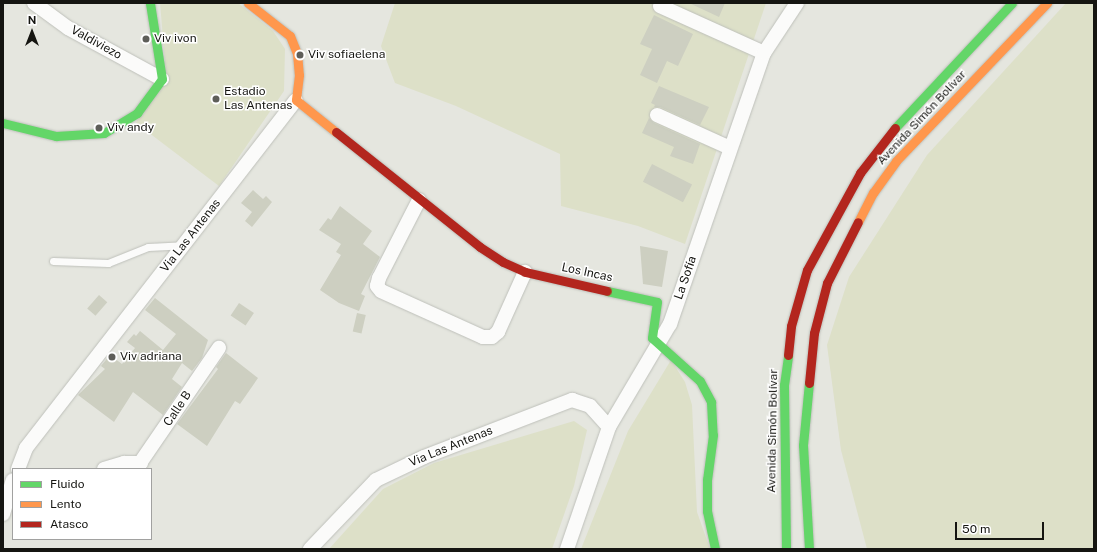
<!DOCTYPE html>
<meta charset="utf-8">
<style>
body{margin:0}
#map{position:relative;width:1097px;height:552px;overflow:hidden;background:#e5e6df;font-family:"Public Sans",sans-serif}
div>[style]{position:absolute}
.green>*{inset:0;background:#dde0c8}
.building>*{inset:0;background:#cdcfc1;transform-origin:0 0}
.roads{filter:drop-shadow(0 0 1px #bec0ba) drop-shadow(0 0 1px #bec0ba)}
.lane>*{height:7px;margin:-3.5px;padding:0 3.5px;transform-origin:3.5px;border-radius:3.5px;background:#fbfbfa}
.street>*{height:14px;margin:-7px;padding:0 7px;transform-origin:7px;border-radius:7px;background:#fbfbfa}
.fast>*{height:9px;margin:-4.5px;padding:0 4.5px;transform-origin:4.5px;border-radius:4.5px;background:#63d668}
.slow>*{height:9px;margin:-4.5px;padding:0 4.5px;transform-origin:4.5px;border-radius:4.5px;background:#ff974d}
.jam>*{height:9px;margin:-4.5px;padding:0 4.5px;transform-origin:4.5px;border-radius:4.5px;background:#b3261e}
.dots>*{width:11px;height:11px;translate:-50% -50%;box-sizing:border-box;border:2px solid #fff;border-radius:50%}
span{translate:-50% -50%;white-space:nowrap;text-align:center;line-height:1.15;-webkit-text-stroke:3px #fff;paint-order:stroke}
.poi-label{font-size:12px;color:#151511}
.left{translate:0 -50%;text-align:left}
.street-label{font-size:12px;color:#151511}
.frame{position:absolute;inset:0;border:4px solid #151511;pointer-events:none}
.legend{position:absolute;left:12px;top:468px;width:140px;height:72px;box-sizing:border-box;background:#fff;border:1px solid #a1a1a0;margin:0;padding:5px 7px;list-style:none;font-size:12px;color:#151511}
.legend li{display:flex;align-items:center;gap:8px;height:20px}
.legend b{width:20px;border:1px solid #a1a1a0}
.north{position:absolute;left:12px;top:12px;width:40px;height:40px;-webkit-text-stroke:3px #fff;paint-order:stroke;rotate:0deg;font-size:11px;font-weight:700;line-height:16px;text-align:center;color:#151511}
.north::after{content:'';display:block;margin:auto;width:14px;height:18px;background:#151511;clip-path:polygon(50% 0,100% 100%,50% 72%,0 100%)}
.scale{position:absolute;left:955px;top:522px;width:89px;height:18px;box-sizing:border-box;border:2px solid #151511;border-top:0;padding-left:5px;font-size:12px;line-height:14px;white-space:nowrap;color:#151511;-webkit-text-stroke:3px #fff;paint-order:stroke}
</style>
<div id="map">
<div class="green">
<div style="clip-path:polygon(160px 3px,238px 3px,273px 31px,285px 49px,284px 91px,219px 186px,136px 123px,165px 61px)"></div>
<div style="clip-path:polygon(395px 3px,766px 3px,685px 244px,638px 226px,561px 206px,560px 154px,456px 106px,395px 83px,381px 46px)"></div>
<div style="clip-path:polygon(1066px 3px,1094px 3px,1094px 549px,867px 549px,841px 450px,827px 345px,849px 277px,927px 155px)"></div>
<div style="clip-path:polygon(671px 360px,685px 382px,692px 405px,697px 512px,710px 549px,581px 549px,628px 431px)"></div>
<div style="clip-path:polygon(574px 421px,587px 430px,574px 486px,552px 549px,329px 549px,383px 489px,434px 463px)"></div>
</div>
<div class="building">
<div style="clip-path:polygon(689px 3px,725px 3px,719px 17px)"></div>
<div style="clip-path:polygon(654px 15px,693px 34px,678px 66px,667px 61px,657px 83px,640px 75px,652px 49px,640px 44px)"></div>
<div style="clip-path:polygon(659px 86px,709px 107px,700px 125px,660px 107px,654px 107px,655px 105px,651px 103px)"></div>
<div style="clip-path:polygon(649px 118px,654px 123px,700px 144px,693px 164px,670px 156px,674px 147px,642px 133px)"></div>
<div style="left:652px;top:164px;width:45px;height:20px;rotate:27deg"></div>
<div style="clip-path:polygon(253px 190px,263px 199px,266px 196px,272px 202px,252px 227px,245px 221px,252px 212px,241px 203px)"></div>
<div style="clip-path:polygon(340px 206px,372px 231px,363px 244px,380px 257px,361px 294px,365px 296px,359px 311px,339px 303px,320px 290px,341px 255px,336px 252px,341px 244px,319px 230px,328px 218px,331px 220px)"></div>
<div style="clip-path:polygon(640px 246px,668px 251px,662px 287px,643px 284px)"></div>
<div style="left:99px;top:295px;width:11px;height:18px;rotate:41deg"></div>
<div style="clip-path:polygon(155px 298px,208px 340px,202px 358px,192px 371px,182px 363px,172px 379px,182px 387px,163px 415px,133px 392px,114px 422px,78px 395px,105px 369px,101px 366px,110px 355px,122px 364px,135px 348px,127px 342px,134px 334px,136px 336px,140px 331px,163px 350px,176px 334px,145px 310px)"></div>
<div style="left:239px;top:303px;width:18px;height:15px;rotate:34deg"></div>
<div style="left:357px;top:313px;width:9px;height:19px;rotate:13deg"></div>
<div style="clip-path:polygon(226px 353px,258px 378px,240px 404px,235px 401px,207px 446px,177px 424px,218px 369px,216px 367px)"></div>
</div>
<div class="roads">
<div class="lane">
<div style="left:53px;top:261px;width:55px;rotate:2.1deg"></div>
<div style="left:108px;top:263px;width:43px;rotate:-21.8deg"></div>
<div style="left:148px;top:247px;width:35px;rotate:-3deg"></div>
</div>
<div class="street">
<div style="left:34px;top:3px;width:42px;rotate:36.3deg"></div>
<div style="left:68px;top:28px;width:107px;rotate:28.5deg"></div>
<div style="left:660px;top:6px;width:114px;rotate:24.3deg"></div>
<div style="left:657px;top:115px;width:80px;rotate:24.3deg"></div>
<div style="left:419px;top:200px;width:88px;rotate:117.1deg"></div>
<div style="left:379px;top:278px;width:8px;rotate:104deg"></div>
<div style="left:377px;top:286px;width:6px;rotate:51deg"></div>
<div style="left:381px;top:291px;width:112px;rotate:24.3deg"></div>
<div style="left:483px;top:337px;width:9px"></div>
<div style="left:492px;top:337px;width:8px;rotate:-40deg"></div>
<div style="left:498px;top:332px;width:66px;rotate:-65.8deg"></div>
<div style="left:18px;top:469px;width:22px;rotate:-69deg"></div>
<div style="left:26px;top:448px;width:440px;rotate:-52.2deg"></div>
<div style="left:104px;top:469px;width:21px;rotate:-17deg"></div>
<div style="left:124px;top:463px;width:17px"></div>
<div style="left:136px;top:469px;width:147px;rotate:-55.6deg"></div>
<div style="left:3px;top:514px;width:35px;rotate:-74deg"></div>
<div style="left:310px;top:549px;width:95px;rotate:-46.3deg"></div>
<div style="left:376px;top:480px;width:53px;rotate:-25.6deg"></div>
<div style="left:424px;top:457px;width:159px;rotate:-21.1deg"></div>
<div style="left:572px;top:400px;width:19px;rotate:18deg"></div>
<div style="left:590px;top:406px;width:28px;rotate:48deg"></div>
<div style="left:567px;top:549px;width:129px;rotate:-71deg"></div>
<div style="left:609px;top:427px;width:120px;rotate:-59.4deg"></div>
<div style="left:670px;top:324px;width:287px;rotate:-70.9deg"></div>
<div style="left:764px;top:53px;width:60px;rotate:-56.6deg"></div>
</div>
<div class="fast">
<div style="left:3px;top:123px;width:55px;rotate:13.8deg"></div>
<div style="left:56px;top:136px;width:48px;rotate:-3.6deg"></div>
<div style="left:104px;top:133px;width:39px;rotate:-31deg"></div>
<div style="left:137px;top:113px;width:42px;rotate:-53.7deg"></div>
<div style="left:162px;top:79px;width:77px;rotate:-99deg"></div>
<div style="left:895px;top:128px;width:171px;rotate:-46.9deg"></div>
<div style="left:607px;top:291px;width:51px;rotate:12.4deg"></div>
<div style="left:657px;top:302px;width:36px;rotate:98deg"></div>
<div style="left:652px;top:338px;width:64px;rotate:41.9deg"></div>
<div style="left:700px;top:381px;width:24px;rotate:62deg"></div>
<div style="left:711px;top:402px;width:33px;rotate:87deg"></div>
<div style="left:713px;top:435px;width:45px;rotate:97.6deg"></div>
<div style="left:707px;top:480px;width:31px;rotate:90deg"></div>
<div style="left:707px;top:511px;width:39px;rotate:78deg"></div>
<div style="left:786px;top:549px;width:164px;rotate:-90.7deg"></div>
<div style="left:784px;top:385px;width:30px;rotate:-82deg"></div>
<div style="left:809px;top:549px;width:104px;rotate:-93.3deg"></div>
<div style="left:803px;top:445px;width:62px;rotate:-84.5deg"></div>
</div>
<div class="slow">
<div style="left:248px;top:3px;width:53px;rotate:38.2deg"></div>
<div style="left:290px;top:36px;width:18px;rotate:68deg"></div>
<div style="left:297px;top:53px;width:22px;rotate:85deg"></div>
<div style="left:299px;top:75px;width:25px;rotate:97deg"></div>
<div style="left:296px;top:100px;width:51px;rotate:38.7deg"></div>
<div style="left:858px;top:222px;width:33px;rotate:-63deg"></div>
<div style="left:873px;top:193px;width:39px;rotate:-54deg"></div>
<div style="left:896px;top:161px;width:219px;rotate:-46.3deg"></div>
</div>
<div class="jam">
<div style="left:336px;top:132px;width:184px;rotate:38.6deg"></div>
<div style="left:480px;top:247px;width:27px;rotate:33deg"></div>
<div style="left:503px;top:262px;width:24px;rotate:24deg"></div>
<div style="left:525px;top:272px;width:84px;rotate:13deg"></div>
<div style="left:788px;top:355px;width:29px;rotate:-84deg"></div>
<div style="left:791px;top:326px;width:58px;rotate:-74.1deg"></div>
<div style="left:807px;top:270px;width:111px;rotate:-61.3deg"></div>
<div style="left:860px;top:173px;width:57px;rotate:-52.1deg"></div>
<div style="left:809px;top:383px;width:50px;rotate:-84.3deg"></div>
<div style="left:814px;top:333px;width:52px;rotate:-75.4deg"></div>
<div style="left:827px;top:283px;width:68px;rotate:-63.1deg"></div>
</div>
</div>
<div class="dots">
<div style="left:146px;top:39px;background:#5e5e59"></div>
<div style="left:300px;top:55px;background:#5e5e59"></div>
<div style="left:216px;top:99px;background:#5e5e59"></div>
<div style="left:99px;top:128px;background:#5e5e59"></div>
<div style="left:112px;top:357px;background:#5e5e59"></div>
</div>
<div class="poi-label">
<span class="left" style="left:154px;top:39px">Viv ivon</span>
<span class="left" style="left:308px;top:55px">Viv sofiaelena</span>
<span class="left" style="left:224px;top:99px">Estadio<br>Las Antenas</span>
<span class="left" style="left:107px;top:128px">Viv andy</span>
<span class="left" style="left:120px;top:357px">Viv adriana</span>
</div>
<div class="street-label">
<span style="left:96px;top:43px;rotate:29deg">Valdiviezo</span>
<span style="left:922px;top:118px;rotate:-47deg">Avenida Simón Bolívar</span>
<span style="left:191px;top:236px;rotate:-52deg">Via Las Antenas</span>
<span style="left:587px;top:273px;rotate:12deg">Los Incas</span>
<span style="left:686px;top:278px;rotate:-71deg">La Sofía</span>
<span style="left:178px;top:409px;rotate:-56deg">Calle B</span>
<span style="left:773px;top:431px;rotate:-89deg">Avenida Simón Bolívar</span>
<span style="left:451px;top:447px;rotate:-22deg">Via Las Antenas</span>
</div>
<div class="frame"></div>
<ul class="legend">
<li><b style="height:5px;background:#63d668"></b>Fluido</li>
<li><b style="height:5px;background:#ff974d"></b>Lento</li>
<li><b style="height:5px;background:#b3261e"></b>Atasco</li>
</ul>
<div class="north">N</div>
<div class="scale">50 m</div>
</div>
